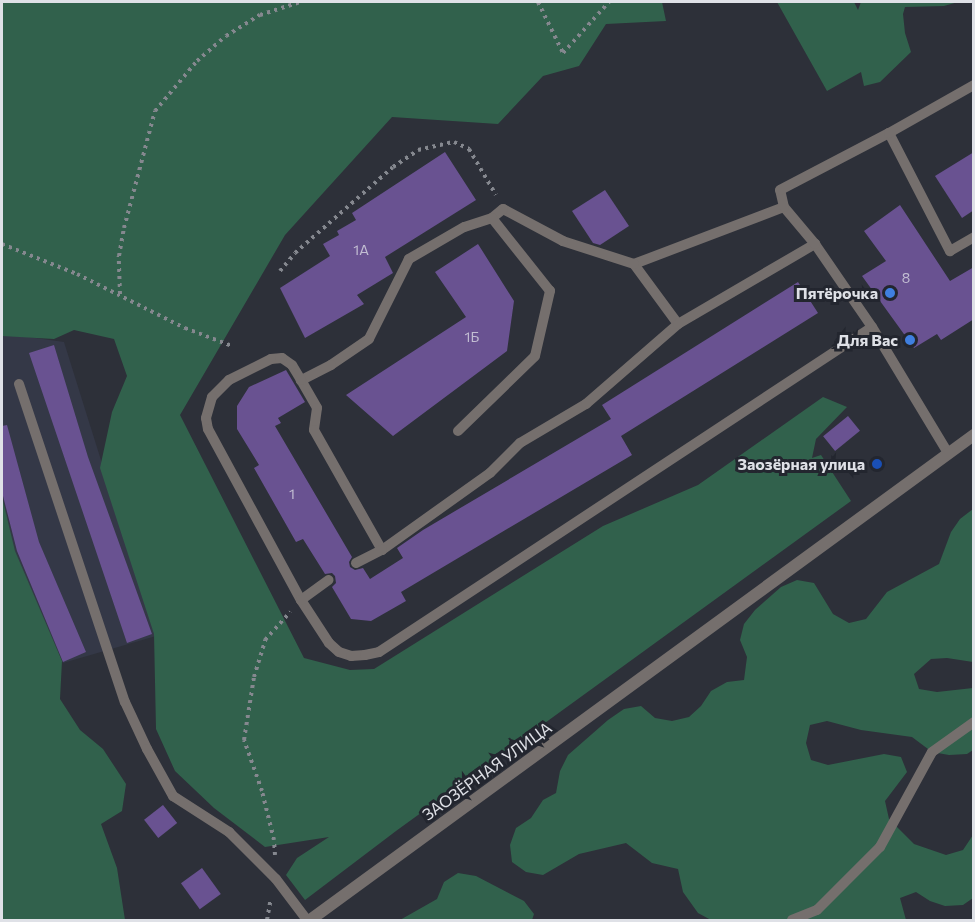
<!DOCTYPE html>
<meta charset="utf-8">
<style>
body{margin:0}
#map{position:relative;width:975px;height:922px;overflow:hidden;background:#2d3039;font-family:Commissioner,sans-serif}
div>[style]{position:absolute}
.built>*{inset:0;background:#343847}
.green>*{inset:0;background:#31614c}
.building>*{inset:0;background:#695291;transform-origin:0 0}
.path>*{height:4px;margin-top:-2px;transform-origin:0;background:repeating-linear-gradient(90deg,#85888f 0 3px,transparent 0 7.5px)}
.lane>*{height:10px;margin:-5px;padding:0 5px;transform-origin:5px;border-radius:5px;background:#756f6d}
.street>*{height:12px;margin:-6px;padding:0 6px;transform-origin:6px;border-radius:6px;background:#756f6d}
.dots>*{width:16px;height:16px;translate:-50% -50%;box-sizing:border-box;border:3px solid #23262f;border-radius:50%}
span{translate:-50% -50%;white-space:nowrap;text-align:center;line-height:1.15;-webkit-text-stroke:6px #23262f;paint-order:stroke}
.number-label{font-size:14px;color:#c2bdd2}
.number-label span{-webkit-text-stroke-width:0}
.poi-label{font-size:16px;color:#dfe1e7;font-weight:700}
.right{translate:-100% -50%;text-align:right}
.street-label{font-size:16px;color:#dfe1e7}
.frame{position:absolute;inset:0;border:3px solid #dfe1e7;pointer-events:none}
</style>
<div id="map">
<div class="built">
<div style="clip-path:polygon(7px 334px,64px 342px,156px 636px,63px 663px,12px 549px,2px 505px,2px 337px)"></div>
</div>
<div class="green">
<div style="clip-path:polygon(2px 2px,662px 2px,666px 21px,606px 24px,579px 66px,543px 76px,498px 124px,392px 117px,285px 235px,180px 415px,304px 658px,350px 670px,374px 669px,603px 526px,698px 485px,823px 397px,847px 407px,816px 439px,812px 458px,821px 455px,851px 501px,396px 831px,305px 900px,286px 875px,297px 858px,329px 837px,265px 847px,214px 808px,175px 771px,156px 729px,154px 634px,100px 468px,112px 412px,127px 376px,114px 339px,74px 330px,54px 339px,2px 336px)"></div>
<div style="clip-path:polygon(777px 2px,854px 2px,858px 10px,861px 2px,958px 2px,944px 6px,905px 7px,903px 14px,905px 33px,911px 52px,880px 82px,864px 86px,861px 72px,827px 91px)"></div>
<div style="clip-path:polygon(2px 497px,15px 551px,62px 661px,60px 699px,80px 730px,103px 749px,126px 784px,122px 811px,101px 824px,117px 868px,125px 920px,2px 920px)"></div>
<div style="clip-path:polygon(973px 509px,973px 662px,947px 658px,931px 659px,914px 674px,919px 689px,937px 692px,973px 688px,973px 750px,967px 754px,949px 755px,932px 752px,912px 737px,861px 730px,827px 721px,810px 725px,806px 743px,811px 760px,828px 765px,884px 754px,901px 757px,907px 772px,885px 801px,889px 819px,914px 844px,946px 855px,963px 850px,973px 835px,973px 898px,963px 905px,945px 906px,930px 901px,916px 892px,900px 898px,906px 920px,711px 920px,698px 913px,683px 892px,678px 869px,652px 863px,626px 843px,579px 854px,543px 875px,526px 872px,512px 862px,510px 845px,516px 828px,531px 818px,543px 800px,556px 793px,560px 771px,568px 755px,608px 720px,624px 709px,641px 706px,655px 718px,672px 721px,689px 717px,701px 706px,711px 691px,727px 682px,744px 680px,747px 657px,740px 640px,744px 624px,755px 610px,781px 587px,797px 580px,814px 583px,833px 614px,849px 623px,866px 619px,887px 592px,939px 564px,951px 532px,960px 519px)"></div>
<div style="clip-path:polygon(458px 873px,476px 876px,524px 901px,534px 914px,532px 920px,400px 920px,437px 899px,444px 882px)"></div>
</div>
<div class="building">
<div style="clip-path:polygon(445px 152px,476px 200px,385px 257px,393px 273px,357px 295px,364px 304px,305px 338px,280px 288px,330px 256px,323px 244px,339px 235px,337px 231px,356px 220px,352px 213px)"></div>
<div style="clip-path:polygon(974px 152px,974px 210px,962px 218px,935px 176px)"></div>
<div style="clip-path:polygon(605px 190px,629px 226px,600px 245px,593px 243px,572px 211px)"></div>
<div style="clip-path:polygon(900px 205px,950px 281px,974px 267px,974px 319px,941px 340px,937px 334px,914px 348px,862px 276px,886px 261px,864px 231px)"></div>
<div style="clip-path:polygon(478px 244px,514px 301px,507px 351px,393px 436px,346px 395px,466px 317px,435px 272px)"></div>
<div style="clip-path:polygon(798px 282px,818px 313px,621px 436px,632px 455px,401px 592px,406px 601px,371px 621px,351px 619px,332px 587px,336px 583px,335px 576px,332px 573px,325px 574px,303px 539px,296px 542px,254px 468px,259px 465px,237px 429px,237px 406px,249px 387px,286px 370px,305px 402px,278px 418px,281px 423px,275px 426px,352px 557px,349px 562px,350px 567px,355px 570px,363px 568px,370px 579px,403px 558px,397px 548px,423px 530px,611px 419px,602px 405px)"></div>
<div style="clip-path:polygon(54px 345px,88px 457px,152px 634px,127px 643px,29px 353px)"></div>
<div style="left:848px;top:416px;width:19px;height:32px;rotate:51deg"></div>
<div style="clip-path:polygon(7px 425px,39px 542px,86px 652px,63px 662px,17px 551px,2px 492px,2px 426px)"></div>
<div style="left:163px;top:805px;width:23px;height:24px;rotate:52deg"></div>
<div style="left:202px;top:868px;width:32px;height:26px;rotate:54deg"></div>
</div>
<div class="path">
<div style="left:538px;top:2px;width:57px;rotate:63.9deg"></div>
<div style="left:563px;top:53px;width:69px;rotate:-48deg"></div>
<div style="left:2px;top:244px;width:81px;rotate:21.8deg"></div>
<div style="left:77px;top:274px;width:121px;rotate:26.6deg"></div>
<div style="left:185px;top:328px;width:50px;rotate:21deg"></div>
<div style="left:280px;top:271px;width:23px;rotate:-50deg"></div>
<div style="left:295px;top:253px;width:130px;rotate:-41.3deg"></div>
<div style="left:393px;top:167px;width:30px;rotate:-34deg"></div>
<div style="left:418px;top:150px;width:37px;rotate:-13deg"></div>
<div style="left:454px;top:142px;width:17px;rotate:25deg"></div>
<div style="left:469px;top:149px;width:53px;rotate:59.6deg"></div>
<div style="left:120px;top:294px;width:38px;rotate:-92deg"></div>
<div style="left:119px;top:256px;width:28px;rotate:-80deg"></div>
<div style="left:124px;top:228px;width:121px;rotate:-75.2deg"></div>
<div style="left:155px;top:111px;width:65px;rotate:-50deg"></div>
<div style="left:197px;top:61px;width:38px;rotate:-41deg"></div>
<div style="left:226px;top:36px;width:40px;rotate:-32deg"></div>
<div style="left:260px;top:15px;width:42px;rotate:-18deg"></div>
<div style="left:275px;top:855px;width:15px;rotate:-94deg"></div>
<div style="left:274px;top:840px;width:50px;rotate:-103.8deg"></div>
<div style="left:262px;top:791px;width:54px;rotate:-109.4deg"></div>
<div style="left:244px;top:740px;width:64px;rotate:-81deg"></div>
<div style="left:254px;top:677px;width:39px;rotate:-73deg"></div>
<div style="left:265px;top:640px;width:38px;rotate:-48deg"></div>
<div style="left:267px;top:920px;width:22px;rotate:-80deg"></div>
</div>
<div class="lane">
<div style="left:889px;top:133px;width:133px;rotate:62.7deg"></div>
<div style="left:950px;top:251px;width:28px;rotate:-30deg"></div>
<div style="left:634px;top:264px;width:160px;rotate:-20.8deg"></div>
<div style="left:678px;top:324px;width:74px;rotate:-126.3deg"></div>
<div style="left:634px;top:264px;width:75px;rotate:-162.1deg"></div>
<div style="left:563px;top:241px;width:68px;rotate:-151.9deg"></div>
<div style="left:503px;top:209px;width:14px;rotate:141deg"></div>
<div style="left:492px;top:218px;width:29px;rotate:162deg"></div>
<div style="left:464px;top:227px;width:64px;rotate:149.8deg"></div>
<div style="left:409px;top:259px;width:89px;rotate:116.6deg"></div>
<div style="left:369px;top:339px;width:46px;rotate:145.6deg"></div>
<div style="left:331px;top:365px;width:34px;rotate:153deg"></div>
<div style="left:301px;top:380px;width:32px;rotate:60deg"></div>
<div style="left:317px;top:408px;width:22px;rotate:98deg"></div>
<div style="left:314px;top:430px;width:138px;rotate:60.5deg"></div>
<div style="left:382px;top:550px;width:133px;rotate:-35.5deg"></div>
<div style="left:490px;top:473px;width:42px;rotate:-45deg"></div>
<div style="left:520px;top:443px;width:77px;rotate:-30.6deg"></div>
<div style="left:586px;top:404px;width:122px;rotate:-41deg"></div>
<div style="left:678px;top:324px;width:159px;rotate:-30.3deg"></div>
<div style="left:301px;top:380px;width:17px;rotate:-121deg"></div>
<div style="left:292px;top:365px;width:12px;rotate:-145deg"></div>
<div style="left:282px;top:358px;width:11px;rotate:175deg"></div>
<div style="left:271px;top:359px;width:47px;rotate:153.4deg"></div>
<div style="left:229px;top:380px;width:24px;rotate:135deg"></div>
<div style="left:212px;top:397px;width:22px;rotate:106deg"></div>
<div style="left:206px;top:418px;width:11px;rotate:80deg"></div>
<div style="left:208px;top:429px;width:195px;rotate:61.5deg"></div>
<div style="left:301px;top:600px;width:51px;rotate:56.9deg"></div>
<div style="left:329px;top:643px;width:13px;rotate:42deg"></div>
<div style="left:339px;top:652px;width:13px;rotate:18deg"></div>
<div style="left:351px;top:656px;width:14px;rotate:-4deg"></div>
<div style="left:365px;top:655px;width:14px;rotate:-12deg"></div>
<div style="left:379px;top:652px;width:590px;rotate:-33.39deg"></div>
<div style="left:19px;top:384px;width:335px;rotate:71.6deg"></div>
<div style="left:125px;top:702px;width:52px;rotate:64.9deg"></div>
<div style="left:147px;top:749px;width:54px;rotate:61deg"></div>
<div style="left:173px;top:796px;width:67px;rotate:32.7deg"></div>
<div style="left:229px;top:832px;width:66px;rotate:45deg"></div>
<div style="left:276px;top:879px;width:51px;rotate:52.9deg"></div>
<div style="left:458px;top:431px;width:107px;rotate:-44.2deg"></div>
<div style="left:535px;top:356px;width:67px;rotate:-77deg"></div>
<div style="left:550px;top:291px;width:93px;rotate:-128.5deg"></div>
<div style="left:948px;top:453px;width:147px;rotate:-121.1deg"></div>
<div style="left:872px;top:327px;width:101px;rotate:-124.5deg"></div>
<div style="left:815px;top:244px;width:48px;rotate:-130deg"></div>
<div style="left:784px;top:207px;width:17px;rotate:-103deg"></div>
<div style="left:780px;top:190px;width:123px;rotate:-27.6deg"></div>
<div style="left:889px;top:133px;width:98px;rotate:-29.5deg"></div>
<div style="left:356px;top:563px;width:29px;rotate:-27deg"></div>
<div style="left:301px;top:600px;width:34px;rotate:-36deg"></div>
<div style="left:792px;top:920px;width:27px;rotate:-22deg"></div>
<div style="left:817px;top:910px;width:89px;rotate:-45deg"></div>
<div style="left:880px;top:847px;width:108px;rotate:-61.3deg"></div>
<div style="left:932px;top:752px;width:52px;rotate:-35.5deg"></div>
</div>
<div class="street">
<div style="left:310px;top:920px;width:822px;rotate:-36.15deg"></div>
</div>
<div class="dots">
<div style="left:890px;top:293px;background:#3f7fe0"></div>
<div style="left:910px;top:340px;background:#3f7fe0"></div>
<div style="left:877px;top:464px;background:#1a4fb4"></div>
</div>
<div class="number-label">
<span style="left:361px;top:250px">1А</span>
<span style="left:906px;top:278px">8</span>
<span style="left:472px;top:337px">1Б</span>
<span style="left:292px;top:494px">1</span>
</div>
<div class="poi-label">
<span class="right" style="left:878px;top:293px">Пятёрочка</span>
<span class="right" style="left:898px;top:340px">Для Вас</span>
<span class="right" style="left:865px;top:464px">Заозёрная улица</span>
</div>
<div class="street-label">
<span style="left:487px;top:771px;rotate:-36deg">ЗАОЗЁРНАЯ УЛИЦА</span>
</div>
<div class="frame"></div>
</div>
